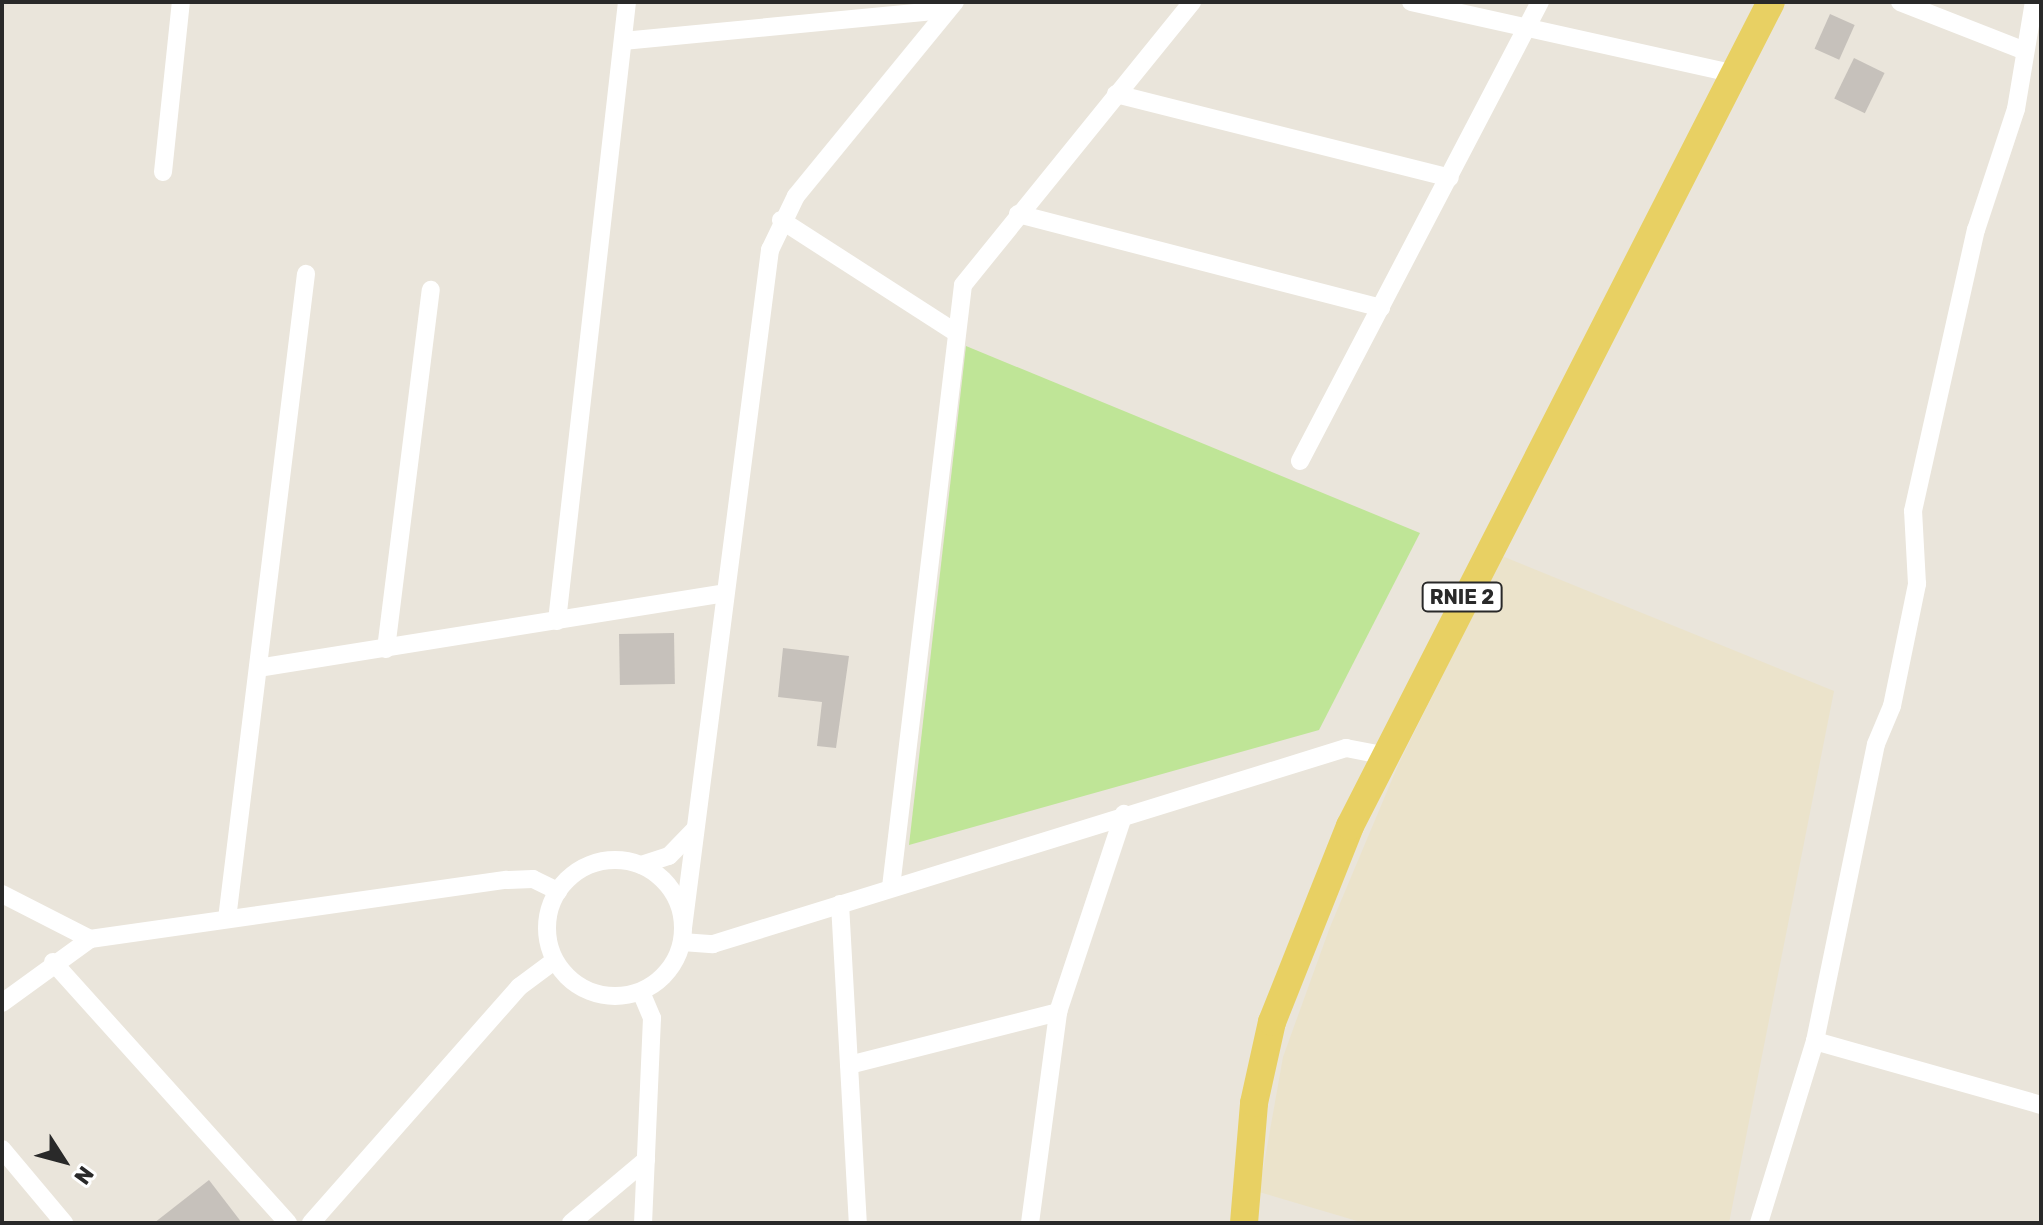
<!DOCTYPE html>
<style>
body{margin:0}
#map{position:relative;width:2043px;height:1225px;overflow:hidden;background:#eae5db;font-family:Rubik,sans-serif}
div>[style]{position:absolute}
.education>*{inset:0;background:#ebe3cb}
.pitch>*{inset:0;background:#bfe597}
.building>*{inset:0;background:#c6c1bb;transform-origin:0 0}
.minor>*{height:18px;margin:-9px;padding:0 9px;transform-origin:9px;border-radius:9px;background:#fff}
.minor>.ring{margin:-9px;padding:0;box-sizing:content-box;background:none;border:18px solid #fff;border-radius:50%}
.primary>*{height:28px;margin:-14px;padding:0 14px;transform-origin:14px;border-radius:14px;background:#e8d063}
span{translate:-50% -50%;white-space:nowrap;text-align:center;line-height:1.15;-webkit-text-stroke:6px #fff;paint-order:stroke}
.shield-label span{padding:2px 6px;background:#fff;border:2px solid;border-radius:6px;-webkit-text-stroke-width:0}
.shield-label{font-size:20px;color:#292929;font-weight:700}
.frame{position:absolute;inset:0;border:4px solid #292929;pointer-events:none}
.north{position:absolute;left:24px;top:1121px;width:80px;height:80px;-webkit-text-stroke:6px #fff;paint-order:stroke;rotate:126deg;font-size:22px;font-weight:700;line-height:32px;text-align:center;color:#292929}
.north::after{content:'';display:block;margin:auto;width:28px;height:36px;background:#292929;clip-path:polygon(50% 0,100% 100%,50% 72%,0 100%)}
</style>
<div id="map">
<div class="education">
<div style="clip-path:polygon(1502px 556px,1834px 691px,1729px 1223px,1364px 1223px,1259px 1192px,1283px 1057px,1330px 927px,1399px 763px)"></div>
</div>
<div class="pitch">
<div style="clip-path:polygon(966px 346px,1420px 533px,1319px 730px,909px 845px)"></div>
</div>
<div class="building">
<div style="left:1830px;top:14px;width:27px;height:38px;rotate:24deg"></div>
<div style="left:1854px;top:58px;width:34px;height:45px;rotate:26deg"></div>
<div style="left:674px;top:633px;width:51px;height:55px;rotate:89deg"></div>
<div style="clip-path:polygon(783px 648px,849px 656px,836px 748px,817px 746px,822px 702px,778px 697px)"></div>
<div style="clip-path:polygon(209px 1180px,242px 1223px,154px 1223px)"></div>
</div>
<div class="minor">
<div style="left:1411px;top:2px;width:328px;rotate:12.5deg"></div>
<div style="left:1900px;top:2px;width:134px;rotate:21.4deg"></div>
<div style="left:623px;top:41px;width:325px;rotate:-5.5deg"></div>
<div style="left:1116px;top:94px;width:344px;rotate:14.1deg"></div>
<div style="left:163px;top:172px;width:171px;rotate:-84deg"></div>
<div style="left:1018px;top:214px;width:375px;rotate:14.5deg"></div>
<div style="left:781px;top:220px;width:205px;rotate:32.8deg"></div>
<div style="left:1300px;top:461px;width:518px;rotate:-62.4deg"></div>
<div style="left:557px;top:621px;width:623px;rotate:-83.55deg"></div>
<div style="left:386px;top:649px;width:362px;rotate:-82.9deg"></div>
<div style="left:258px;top:668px;width:473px;rotate:-9.1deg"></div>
<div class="ring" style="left:547px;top:860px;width:118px;height:118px"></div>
<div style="left:641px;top:865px;width:29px;rotate:-18deg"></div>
<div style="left:669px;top:856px;width:37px;rotate:-46deg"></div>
<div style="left:891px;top:887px;width:606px;rotate:-83.18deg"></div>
<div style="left:963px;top:285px;width:364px;rotate:-51deg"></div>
<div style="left:2px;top:894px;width:99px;rotate:27.1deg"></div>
<div style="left:840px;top:904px;width:320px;rotate:86.8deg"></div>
<div style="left:227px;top:919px;width:650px;rotate:-83.02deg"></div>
<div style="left:683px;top:928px;width:684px;rotate:-82.69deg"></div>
<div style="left:770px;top:250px;width:60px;rotate:-64.3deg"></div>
<div style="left:796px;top:196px;width:251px;rotate:-50.7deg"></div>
<div style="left:682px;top:942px;width:31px;rotate:4deg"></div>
<div style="left:713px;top:944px;width:663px;rotate:-17.2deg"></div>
<div style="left:1346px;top:748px;width:36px;rotate:11deg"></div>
<div style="left:53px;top:962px;width:351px;rotate:48deg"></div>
<div style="left:641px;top:992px;width:28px;rotate:67deg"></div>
<div style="left:652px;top:1018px;width:205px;rotate:92.5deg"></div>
<div style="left:2px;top:1003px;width:109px;rotate:-36deg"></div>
<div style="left:90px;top:939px;width:421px;rotate:-8.1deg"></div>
<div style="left:507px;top:880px;width:26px;rotate:-2deg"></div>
<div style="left:533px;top:879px;width:28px;rotate:26deg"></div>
<div style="left:1815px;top:1041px;width:235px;rotate:15.8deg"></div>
<div style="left:849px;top:1065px;width:216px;rotate:-14.2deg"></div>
<div style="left:2px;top:1149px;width:97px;rotate:50deg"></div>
<div style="left:311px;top:1223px;width:315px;rotate:-48.6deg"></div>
<div style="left:519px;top:987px;width:44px;rotate:-36.6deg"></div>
<div style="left:571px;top:1223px;width:98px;rotate:-40deg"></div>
<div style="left:1030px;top:1223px;width:213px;rotate:-82.4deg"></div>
<div style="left:1058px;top:1012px;width:209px;rotate:-71.6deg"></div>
<div style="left:1759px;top:1223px;width:190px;rotate:-72.9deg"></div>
<div style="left:1815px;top:1041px;width:303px;rotate:-78.4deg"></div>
<div style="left:1876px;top:744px;width:41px;rotate:-67.2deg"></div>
<div style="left:1892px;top:706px;width:125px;rotate:-78.4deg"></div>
<div style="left:1917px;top:584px;width:73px;rotate:-93.1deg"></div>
<div style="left:1913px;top:511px;width:288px;rotate:-77.4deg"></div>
<div style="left:1976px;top:230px;width:127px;rotate:-71.7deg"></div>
<div style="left:2016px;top:109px;width:109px;rotate:-80.5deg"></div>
</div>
<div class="primary">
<div style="left:1244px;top:1223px;width:120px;rotate:-85.2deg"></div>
<div style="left:1254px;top:1103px;width:83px;rotate:-77.5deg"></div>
<div style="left:1272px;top:1022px;width:211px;rotate:-68.3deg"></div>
<div style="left:1350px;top:826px;width:925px;rotate:-62.94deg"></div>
</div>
<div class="shield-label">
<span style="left:1462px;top:597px">RNIE 2</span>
</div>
<div class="frame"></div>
<div class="north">N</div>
</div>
